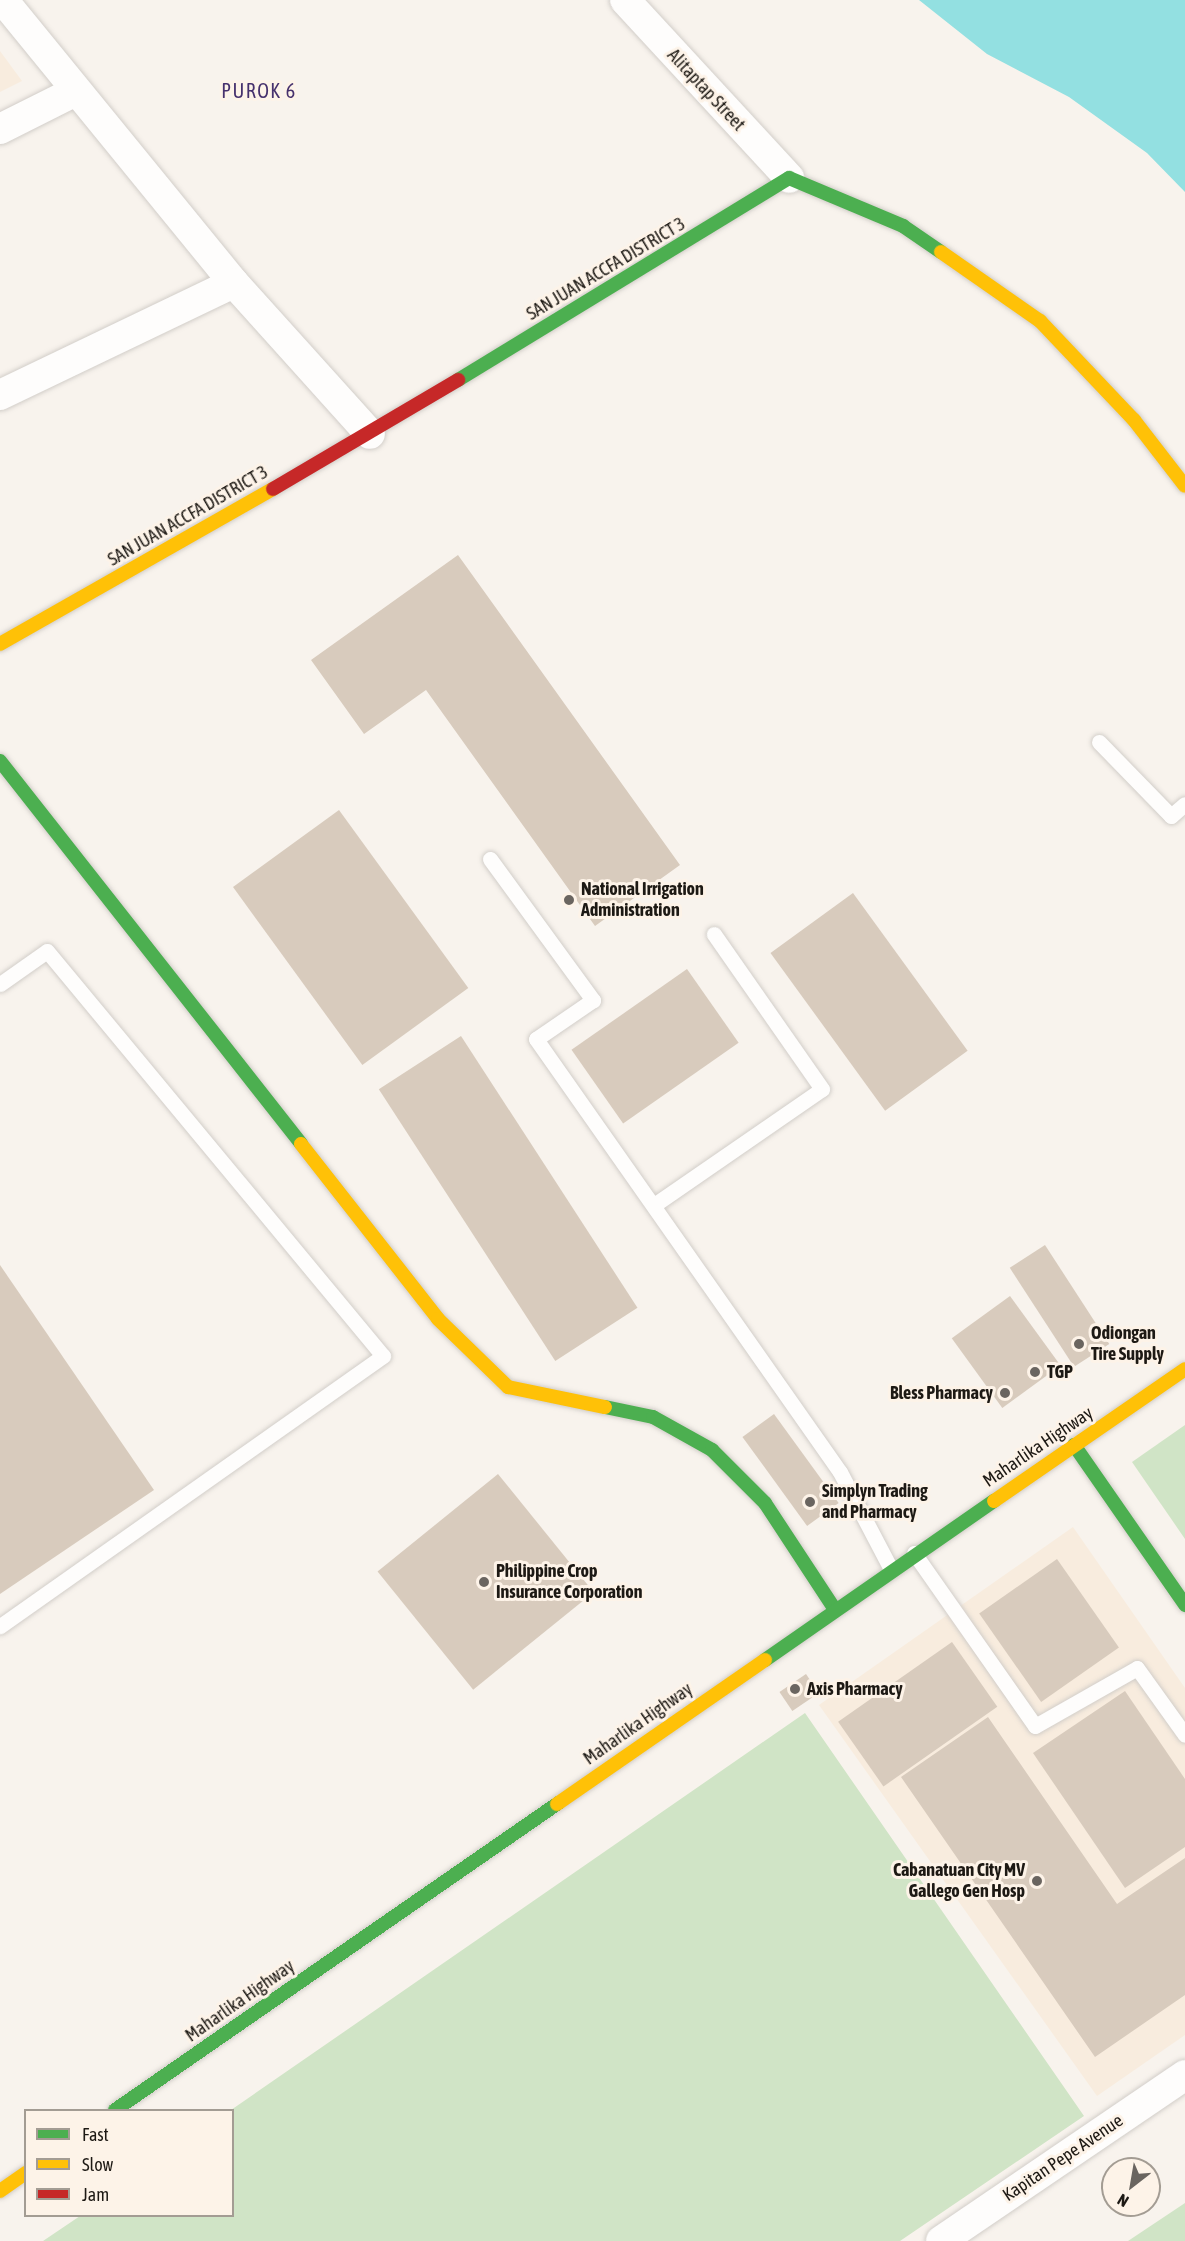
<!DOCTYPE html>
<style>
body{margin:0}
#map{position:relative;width:1185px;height:2241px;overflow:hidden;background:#f8f3ed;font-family:"Asap Condensed",sans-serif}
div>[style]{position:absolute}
.built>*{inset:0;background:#f8ecde}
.green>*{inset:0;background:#d0e4c6}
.water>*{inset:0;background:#93e0e1}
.building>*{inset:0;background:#d8cbbd;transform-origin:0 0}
.roads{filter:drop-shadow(0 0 2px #d2cec9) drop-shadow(0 0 2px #d2cec9)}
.lane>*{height:15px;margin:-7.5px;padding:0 7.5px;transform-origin:7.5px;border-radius:7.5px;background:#fefdfc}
.street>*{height:30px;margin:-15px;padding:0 15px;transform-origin:15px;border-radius:15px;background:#fefdfc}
.fast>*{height:14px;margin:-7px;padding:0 7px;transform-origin:7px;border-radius:7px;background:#4caf50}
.slow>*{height:14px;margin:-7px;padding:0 7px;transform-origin:7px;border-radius:7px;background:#ffc107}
.jam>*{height:14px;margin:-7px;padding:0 7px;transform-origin:7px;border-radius:7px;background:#c62828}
.dots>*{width:16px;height:16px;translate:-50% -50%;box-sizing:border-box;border:3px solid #fdf3e8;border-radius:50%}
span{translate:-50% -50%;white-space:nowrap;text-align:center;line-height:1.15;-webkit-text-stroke:6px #fdf3e8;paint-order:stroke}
.street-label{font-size:18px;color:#1d1914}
.poi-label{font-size:18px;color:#1d1914;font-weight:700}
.left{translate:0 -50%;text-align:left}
.right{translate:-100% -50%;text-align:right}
.neighbourhood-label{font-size:20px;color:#46316d;letter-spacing:1.5px}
.legend{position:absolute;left:24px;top:2109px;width:210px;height:108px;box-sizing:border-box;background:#fdf3e8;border:2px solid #a39c93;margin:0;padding:8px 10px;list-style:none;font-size:18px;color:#1d1914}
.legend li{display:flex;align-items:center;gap:12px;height:30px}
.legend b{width:30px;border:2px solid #a39c93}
.north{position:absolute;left:1101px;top:2157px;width:60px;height:60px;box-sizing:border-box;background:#fdf3e8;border:2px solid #a39c93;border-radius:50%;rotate:211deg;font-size:16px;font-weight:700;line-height:24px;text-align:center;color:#1d1914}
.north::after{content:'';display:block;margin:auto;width:21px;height:27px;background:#6a6560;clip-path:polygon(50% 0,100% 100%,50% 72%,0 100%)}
</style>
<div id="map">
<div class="built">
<div style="clip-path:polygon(0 51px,22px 81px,0 92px)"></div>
<div style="clip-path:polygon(1073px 1527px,1185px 1688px,1185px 2035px,1097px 2096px,819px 1705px)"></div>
</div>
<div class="green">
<div style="clip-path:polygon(1185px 1425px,1185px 1539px,1132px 1462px)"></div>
<div style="clip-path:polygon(805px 1713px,1084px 2116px,900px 2241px,43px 2241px,80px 2216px,232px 2216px,231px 2110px)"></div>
<div style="clip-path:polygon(1185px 2203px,1185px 2241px,1128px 2241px)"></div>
</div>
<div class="water">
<div style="clip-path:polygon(919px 0,1185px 0,1185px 192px,1147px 153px,1069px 97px,987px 54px)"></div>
</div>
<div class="building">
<div style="clip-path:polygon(458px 555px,680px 865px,595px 926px,426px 690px,364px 734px,311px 660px)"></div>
<div style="left:339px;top:810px;width:220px;height:131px;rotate:54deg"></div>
<div style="left:853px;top:893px;width:195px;height:102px;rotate:54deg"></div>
<div style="left:687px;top:969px;width:90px;height:141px;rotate:55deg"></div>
<div style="left:461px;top:1036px;width:324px;height:98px;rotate:57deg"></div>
<div style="left:1045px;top:1245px;width:118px;height:42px;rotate:57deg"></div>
<div style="clip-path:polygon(0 1265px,154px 1490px,0 1594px)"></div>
<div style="left:1010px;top:1296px;width:86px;height:72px;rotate:54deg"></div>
<div style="left:774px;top:1414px;width:110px;height:39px;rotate:54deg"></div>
<div style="left:498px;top:1474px;width:152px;height:155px;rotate:51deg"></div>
<div style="left:1057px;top:1559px;width:108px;height:95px;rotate:55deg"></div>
<div style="left:952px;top:1642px;width:79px;height:139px;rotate:55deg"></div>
<div style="left:806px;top:1674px;width:23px;height:32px;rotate:56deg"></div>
<div style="clip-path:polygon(1125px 1691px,1185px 1779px,1185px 1847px,1125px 1888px,1033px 1753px)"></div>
<div style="clip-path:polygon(988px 1717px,1117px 1904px,1185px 1858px,1185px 1995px,1095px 2057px,901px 1777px)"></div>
</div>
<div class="roads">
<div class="lane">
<div style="left:1099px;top:742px;width:103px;rotate:45.8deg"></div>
<div style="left:1171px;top:816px;width:18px;rotate:-41deg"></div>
<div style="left:490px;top:859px;width:175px;rotate:53.9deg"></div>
<div style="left:593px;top:1000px;width:69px;rotate:145.6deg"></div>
<div style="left:536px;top:1039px;width:529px;rotate:54.93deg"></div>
<div style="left:840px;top:1472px;width:110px;rotate:62.3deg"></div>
<div style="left:0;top:984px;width:57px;rotate:-35.1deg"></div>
<div style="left:47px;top:951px;width:526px;rotate:50.32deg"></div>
<div style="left:383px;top:1356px;width:469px;rotate:144.8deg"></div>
<div style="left:654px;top:1205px;width:204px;rotate:-34.6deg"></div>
<div style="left:822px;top:1089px;width:189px;rotate:-124.9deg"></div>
<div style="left:914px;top:1553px;width:211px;rotate:55deg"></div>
<div style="left:1035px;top:1726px;width:117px;rotate:-29.6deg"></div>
<div style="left:1137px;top:1668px;width:82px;rotate:54.4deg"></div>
</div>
<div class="street">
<div style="left:3px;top:0;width:365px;rotate:50.8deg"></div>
<div style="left:234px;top:283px;width:203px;rotate:48deg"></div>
<div style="left:625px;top:0;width:242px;rotate:47.3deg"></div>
<div style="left:0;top:129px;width:85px;rotate:-26.6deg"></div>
<div style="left:0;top:395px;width:259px;rotate:-25.6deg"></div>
<div style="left:941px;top:2241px;width:295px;rotate:-34.2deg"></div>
</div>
<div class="fast">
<div style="left:458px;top:380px;width:388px;rotate:-31.4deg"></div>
<div style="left:789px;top:178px;width:124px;rotate:22.8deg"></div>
<div style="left:903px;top:226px;width:46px;rotate:34.4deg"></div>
<div style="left:0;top:761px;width:487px;rotate:51.8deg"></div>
<div style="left:605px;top:1407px;width:49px;rotate:11.8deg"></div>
<div style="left:653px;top:1417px;width:68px;rotate:29.2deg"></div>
<div style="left:712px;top:1450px;width:75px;rotate:45deg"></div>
<div style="left:765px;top:1503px;width:126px;rotate:56.7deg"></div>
<div style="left:1074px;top:1445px;width:195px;rotate:55.2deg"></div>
<div style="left:765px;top:1660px;width:279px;rotate:-34.8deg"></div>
<div style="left:115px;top:2110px;width:538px;rotate:-34.7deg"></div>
</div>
<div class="slow">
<div style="left:941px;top:252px;width:121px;rotate:34.9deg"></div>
<div style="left:1040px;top:321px;width:137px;rotate:46.5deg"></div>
<div style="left:1134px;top:420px;width:83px;rotate:52.3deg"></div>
<div style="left:0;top:644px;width:314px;rotate:-29.6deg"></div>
<div style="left:301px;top:1144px;width:222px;rotate:51.9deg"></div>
<div style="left:438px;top:1319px;width:98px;rotate:44.2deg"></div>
<div style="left:508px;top:1387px;width:99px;rotate:11.7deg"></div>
<div style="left:994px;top:1501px;width:232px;rotate:-34.6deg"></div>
<div style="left:557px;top:1804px;width:253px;rotate:-34.7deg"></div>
<div style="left:0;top:2191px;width:32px;rotate:-35deg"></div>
</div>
<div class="jam">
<div style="left:273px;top:489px;width:215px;rotate:-30.5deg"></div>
</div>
</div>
<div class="dots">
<div style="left:569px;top:900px;background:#6a6560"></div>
<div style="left:1079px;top:1344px;background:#6a6560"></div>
<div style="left:1035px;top:1372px;background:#6a6560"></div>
<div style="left:1005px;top:1393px;background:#6a6560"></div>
<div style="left:810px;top:1502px;background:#6a6560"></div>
<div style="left:484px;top:1582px;background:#6a6560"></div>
<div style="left:795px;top:1689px;background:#6a6560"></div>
<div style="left:1037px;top:1881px;background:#6a6560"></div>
</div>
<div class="street-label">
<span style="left:706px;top:90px;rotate:47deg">Alitaptap Street</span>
<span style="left:606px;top:269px;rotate:-31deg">SAN JUAN ACCFA DISTRICT 3</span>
<span style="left:188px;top:516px;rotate:-30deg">SAN JUAN ACCFA DISTRICT 3</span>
<span style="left:1038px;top:1447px;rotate:-34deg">Maharlika Highway</span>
<span style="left:638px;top:1724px;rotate:-35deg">Maharlika Highway</span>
<span style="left:240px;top:2001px;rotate:-35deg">Maharlika Highway</span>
<span style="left:1063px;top:2158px;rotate:-34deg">Kapitan Pepe Avenue</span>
</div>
<div class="poi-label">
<span class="left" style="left:581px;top:900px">National Irrigation<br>Administration</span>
<span class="left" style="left:1091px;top:1344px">Odiongan<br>Tire Supply</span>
<span class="left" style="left:1047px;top:1372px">TGP</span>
<span class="right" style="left:993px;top:1393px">Bless Pharmacy</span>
<span class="left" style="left:822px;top:1502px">Simplyn Trading<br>and Pharmacy</span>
<span class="left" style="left:496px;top:1582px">Philippine Crop<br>Insurance Corporation</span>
<span class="left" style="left:807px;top:1689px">Axis Pharmacy</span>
<span class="right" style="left:1025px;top:1881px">Cabanatuan City MV<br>Gallego Gen Hosp</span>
</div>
<div class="neighbourhood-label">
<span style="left:259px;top:90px">PUROK 6</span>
</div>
<ul class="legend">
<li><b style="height:8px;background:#4caf50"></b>Fast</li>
<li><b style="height:8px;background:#ffc107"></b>Slow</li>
<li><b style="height:8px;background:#c62828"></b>Jam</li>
</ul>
<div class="north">N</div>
</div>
